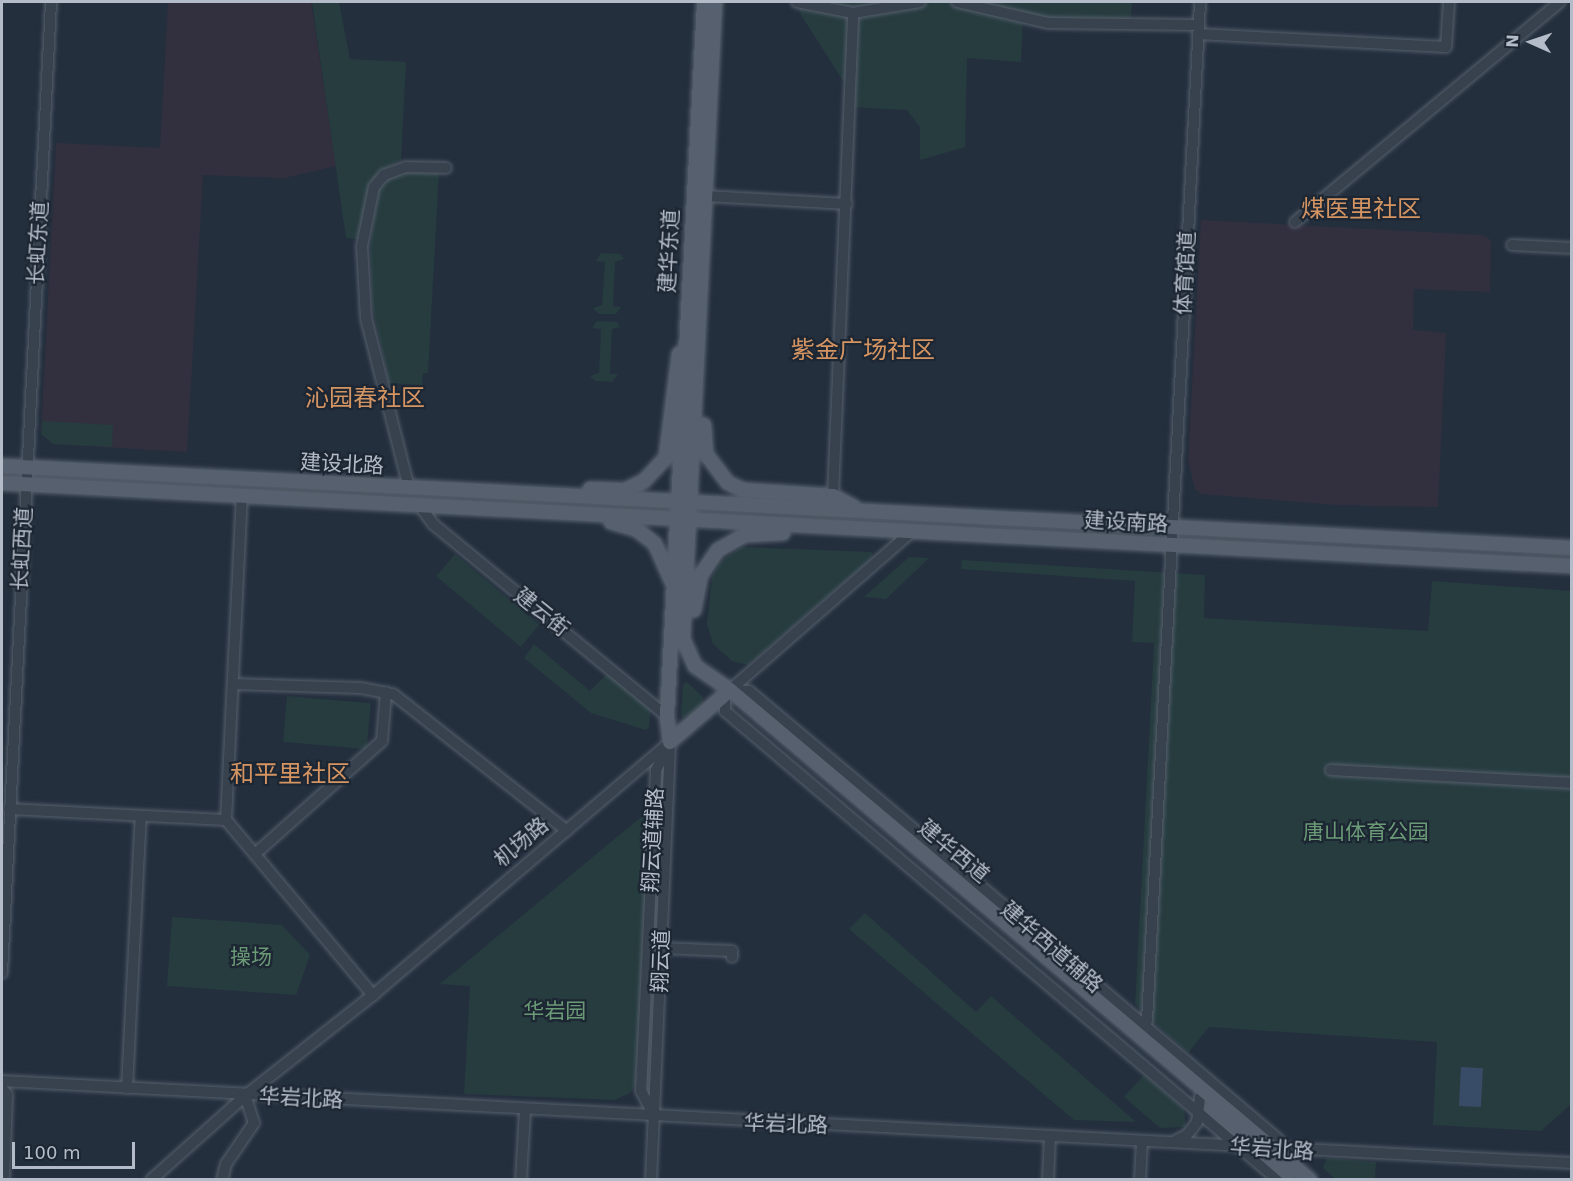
<!DOCTYPE html>
<meta charset="utf-8">
<style>
body{margin:0}
#map{position:relative;width:1573px;height:1181px;overflow:hidden;background:#242f3e;font-family:"DejaVu Sans","Noto Sans SC",sans-serif}
div>[style]{position:absolute}
.medical>*{inset:0;background:#32303f}
.green>*{inset:0;background:#263c3f;transform-origin:0 0}
.water>*{inset:0;background:#394c67;transform-origin:0 0}
.roads{filter:drop-shadow(0 0 2px #565f6c) drop-shadow(0 0 2px #565f6c)}
.minor>*{height:10px;margin:-5px;padding:0 5px;transform-origin:5px;border-radius:5px;background:#38414e}
.major>*{height:14px;margin:-7px;padding:0 7px;transform-origin:7px;border-radius:7px;background:#56606e}
span{translate:-50% -50%;white-space:nowrap;text-align:center;line-height:1.15;-webkit-text-stroke:4.5px #1d2633;paint-order:stroke}
.street-label{font-size:21px;color:#b4bcc9}
.park-label{font-size:21px;color:#6b9a76}
.quarter-label{font-size:24px;color:#d59563}
.frame{position:absolute;inset:0;border:3px solid #b4bcc9;pointer-events:none}
.north{position:absolute;left:1501px;top:12px;width:60px;height:60px;-webkit-text-stroke:4px #1d2633;paint-order:stroke;rotate:273deg;font-size:16px;font-weight:700;line-height:24px;text-align:center;color:#b4bcc9}
.north::after{content:'';display:block;margin:auto;width:21px;height:27px;background:#b4bcc9;clip-path:polygon(50% 0,100% 100%,50% 72%,0 100%)}
.scale{position:absolute;left:12px;top:1142px;width:123px;height:27px;box-sizing:border-box;border:3px solid #b4bcc9;border-top:0;padding-left:8px;font-size:18px;line-height:21px;white-space:nowrap;color:#b4bcc9;-webkit-text-stroke:4px #1d2633;paint-order:stroke}
</style>
<div id="map">
<div class="medical">
<div style="clip-path:polygon(168px 2px,311px 2px,336px 166px,284px 178px,203px 175px,187px 452px,53px 444px,41px 434px,56px 143px,160px 148px)"></div>
<div style="clip-path:polygon(1201px 220px,1482px 235px,1491px 240px,1490px 292px,1414px 289px,1413px 330px,1446px 333px,1438px 507px,1337px 505px,1202px 494px,1195px 489px,1188px 460px)"></div>
</div>
<div class="green">
<div style="clip-path:polygon(312px 2px,339px 2px,350px 59px,406px 62px,401px 160px,377px 173px,362px 239px,346px 238px)"></div>
<div style="clip-path:polygon(797px 2px,1132px 2px,1131px 19px,1047px 18px,1023px 23px,1021px 62px,967px 58px,965px 147px,920px 160px,920px 127px,907px 110px,849px 107px,851px 93px,801px 15px)"></div>
<div style="clip-path:polygon(401px 172px,439px 172px,428px 373px,423px 373px,422px 385px,389px 383px,372px 305px,370px 247px,377px 191px,385px 177px)"></div>
<div style="clip-path:polygon(601px 253px,620px 254px,624px 259px,615px 262px,613px 306px,621px 307px,616px 314px,599px 314px,593px 308px,602px 305px,605px 262px,596px 261px)"></div>
<div style="clip-path:polygon(597px 321px,617px 322px,620px 327px,612px 329px,610px 374px,618px 374px,612px 382px,595px 381px,590px 376px,599px 373px,601px 329px,592px 328px)"></div>
<div style="clip-path:polygon(42px 421px,113px 425px,112px 447px,53px 444px,41px 434px)"></div>
<div style="clip-path:polygon(742px 547px,872px 552px,873px 557px,748px 665px,732px 661px,713px 644px,707px 624px,712px 577px,722px 560px)"></div>
<div style="left:455px;top:554px;width:110px;height:29px;rotate:40deg"></div>
<div style="clip-path:polygon(909px 557px,929px 558px,886px 599px,864px 597px)"></div>
<div style="clip-path:polygon(962px 560px,1205px 575px,1204px 618px,1428px 631px,1432px 581px,1571px 591px,1571px 1104px,1541px 1131px,1433px 1125px,1437px 1042px,1209px 1027px,1188px 1053px,1159px 1027px,1135px 1004px,1154px 643px,1132px 642px,1135px 581px,961px 569px)"></div>
<div style="clip-path:polygon(534px 644px,590px 691px,608px 673px,651px 708px,649px 727px,646px 730px,591px 713px,524px 658px)"></div>
<div style="clip-path:polygon(687px 682px,703px 697px,703px 704px,684px 719px,681px 716px,683px 684px)"></div>
<div style="left:287px;top:696px;width:84px;height:46px;rotate:5deg"></div>
<div style="clip-path:polygon(653px 807px,635px 1085px,630px 1093px,615px 1100px,464px 1094px,470px 986px,440px 984px)"></div>
<div style="clip-path:polygon(865px 913px,976px 1012px,991px 996px,1136px 1122px,1074px 1120px,849px 929px)"></div>
<div style="clip-path:polygon(172px 917px,282px 925px,310px 955px,296px 995px,167px 986px)"></div>
<div style="clip-path:polygon(1144px 1075px,1184px 1109px,1186px 1127px,1160px 1128px,1124px 1097px)"></div>
<div style="clip-path:polygon(1327px 1158px,1376px 1162px,1375px 1179px,1335px 1179px,1323px 1168px)"></div>
</div>
<div class="water">
<div style="left:1461px;top:1067px;width:22px;height:39px;rotate:3deg"></div>
</div>
<div class="roads">
<div class="minor">
<div style="left:797px;top:2px;width:57px;rotate:11.1deg"></div>
<div style="left:853px;top:13px;width:68px;rotate:-9.3deg"></div>
<div style="left:957px;top:2px;width:93px;rotate:13deg"></div>
<div style="left:1048px;top:23px;width:150px;rotate:0.8deg"></div>
<div style="left:1198px;top:34px;width:248px;rotate:3deg"></div>
<div style="left:1446px;top:47px;width:45px;rotate:-86.2deg"></div>
<div style="left:706px;top:196px;width:141px;rotate:3.2deg"></div>
<div style="left:1295px;top:222px;width:344px;rotate:-39.7deg"></div>
<div style="left:1512px;top:245px;width:60px;rotate:2.9deg"></div>
<div style="left:409px;top:488px;width:175px;rotate:-104.2deg"></div>
<div style="left:366px;top:318px;width:72px;rotate:-93.2deg"></div>
<div style="left:362px;top:246px;width:60px;rotate:-78.5deg"></div>
<div style="left:374px;top:187px;width:16px;rotate:-50deg"></div>
<div style="left:384px;top:175px;width:23px;rotate:-20deg"></div>
<div style="left:406px;top:167px;width:40px;rotate:1.4deg"></div>
<div style="left:833px;top:496px;width:483px;rotate:-87.6deg"></div>
<div style="left:420px;top:506px;width:22px;rotate:54deg"></div>
<div style="left:433px;top:524px;width:303px;rotate:39.4deg"></div>
<div style="left:233px;top:684px;width:128px;rotate:1.8deg"></div>
<div style="left:361px;top:688px;width:33px;rotate:11deg"></div>
<div style="left:393px;top:694px;width:221px;rotate:38.2deg"></div>
<div style="left:730px;top:690px;width:19px;rotate:3deg"></div>
<div style="left:749px;top:691px;width:253px;rotate:40deg"></div>
<div style="left:943px;top:854px;width:441px;rotate:40.4deg"></div>
<div style="left:1279px;top:1140px;width:10px;rotate:107deg"></div>
<div style="left:730px;top:690px;width:242px;rotate:-41.1deg"></div>
<div style="left:725px;top:696px;width:15px;rotate:90deg"></div>
<div style="left:725px;top:711px;width:725px;rotate:40.3deg"></div>
<div style="left:1331px;top:770px;width:241px;rotate:3.1deg"></div>
<div style="left:9px;top:809px;width:217px;rotate:2.9deg"></div>
<div style="left:226px;top:820px;width:229px;rotate:50deg"></div>
<div style="left:226px;top:820px;width:323px;rotate:-87.2deg"></div>
<div style="left:255px;top:854px;width:170px;rotate:-41.7deg"></div>
<div style="left:382px;top:741px;width:49px;rotate:-85.3deg"></div>
<div style="left:662px;top:948px;width:70px;rotate:2.5deg"></div>
<div style="left:732px;top:951px;width:6px;rotate:90deg"></div>
<div style="left:2px;top:973px;width:972px;rotate:-87.11deg"></div>
<div style="left:1147px;top:1021px;width:1020px;rotate:-87.02deg"></div>
<div style="left:2px;top:1081px;width:1572px;rotate:2.99deg"></div>
<div style="left:2px;top:1088px;width:9px;rotate:54deg"></div>
<div style="left:7px;top:1095px;width:85px;rotate:92deg"></div>
<div style="left:127px;top:1088px;width:272px;rotate:-87.1deg"></div>
<div style="left:654px;top:1116px;width:28px;rotate:-117deg"></div>
<div style="left:641px;top:1091px;width:321px;rotate:-87.3deg"></div>
<div style="left:656px;top:770px;width:21px;rotate:-62deg"></div>
<div style="left:1175px;top:1141px;width:13px;rotate:-27deg"></div>
<div style="left:1187px;top:1135px;width:16px;rotate:-52deg"></div>
<div style="left:1197px;top:1122px;width:25px;rotate:-83deg"></div>
<div style="left:151px;top:1180px;width:126px;rotate:-41.8deg"></div>
<div style="left:245px;top:1096px;width:163px;rotate:-38.3deg"></div>
<div style="left:373px;top:995px;width:390px;rotate:-40.4deg"></div>
<div style="left:222px;top:1180px;width:16px;rotate:-76deg"></div>
<div style="left:226px;top:1164px;width:50px;rotate:-55.7deg"></div>
<div style="left:254px;top:1123px;width:28px;rotate:-108deg"></div>
<div style="left:521px;top:1180px;width:69px;rotate:-86.7deg"></div>
<div style="left:651px;top:1180px;width:438px;rotate:-87.5deg"></div>
<div style="left:1048px;top:1180px;width:44px;rotate:-87.4deg"></div>
<div style="left:1140px;top:1180px;width:39px;rotate:-87deg"></div>
</div>
<div class="major">
<div style="left:715px;top:2px;width:638px;rotate:92.88deg"></div>
<div style="left:683px;top:639px;width:30px;rotate:66deg"></div>
<div style="left:695px;top:666px;width:42px;rotate:34.4deg"></div>
<div style="left:730px;top:690px;width:759px;rotate:40.19deg"></div>
<div style="left:704px;top:425px;width:29px;rotate:86deg"></div>
<div style="left:706px;top:454px;width:36px;rotate:53deg"></div>
<div style="left:728px;top:483px;width:17px;rotate:25deg"></div>
<div style="left:743px;top:490px;width:90px;rotate:3.8deg"></div>
<div style="left:833px;top:496px;width:24px;rotate:28deg"></div>
<div style="left:2px;top:466px;width:1572px;rotate:2.99deg"></div>
<div style="left:2px;top:483px;width:1572px;rotate:3.03deg"></div>
<div style="left:590px;top:489px;width:35px;rotate:2deg"></div>
<div style="left:625px;top:490px;width:21px;rotate:-25deg"></div>
<div style="left:644px;top:481px;width:33px;rotate:-47deg"></div>
<div style="left:666px;top:457px;width:104px;rotate:-82.8deg"></div>
<div style="left:611px;top:522px;width:26px;rotate:16deg"></div>
<div style="left:636px;top:529px;width:24px;rotate:38deg"></div>
<div style="left:655px;top:544px;width:42px;rotate:65.9deg"></div>
<div style="left:694px;top:610px;width:36px;rotate:-79deg"></div>
<div style="left:701px;top:575px;width:30px;rotate:-56deg"></div>
<div style="left:718px;top:550px;width:31px;rotate:-29deg"></div>
<div style="left:745px;top:535px;width:38px;rotate:-3deg"></div>
<div style="left:670px;top:742px;width:26px;rotate:-97deg"></div>
<div style="left:667px;top:716px;width:715px;rotate:-87.03deg"></div>
<div style="left:670px;top:742px;width:79px;rotate:-40.9deg"></div>
<div style="left:1212px;top:1108px;width:101px;rotate:41deg"></div>
</div>
</div>
<div class="street-label">
<span style="left:38px;top:243px;rotate:-87deg">长虹东道</span>
<span style="left:669px;top:251px;rotate:-87deg">建华东道</span>
<span style="left:1185px;top:273px;rotate:-87deg">体育馆道</span>
<span style="left:342px;top:464px;rotate:3deg">建设北路</span>
<span style="left:1126px;top:522px;rotate:3deg">建设南路</span>
<span style="left:22px;top:549px;rotate:-87deg">长虹西道</span>
<span style="left:542px;top:612px;rotate:39deg">建云街</span>
<span style="left:653px;top:840px;rotate:-87deg">翔云道辅路</span>
<span style="left:521px;top:842px;rotate:-40deg">机场路</span>
<span style="left:954px;top:851px;rotate:40deg">建华西道</span>
<span style="left:1052px;top:947px;rotate:41deg">建华西道辅路</span>
<span style="left:661px;top:961px;rotate:-88deg">翔云道</span>
<span style="left:301px;top:1098px;rotate:3deg">华岩北路</span>
<span style="left:786px;top:1124px;rotate:2deg">华岩北路</span>
<span style="left:1272px;top:1149px;rotate:4deg">华岩北路</span>
</div>
<div class="park-label">
<span style="left:1366px;top:832px">唐山体育公园</span>
<span style="left:251px;top:957px">操场</span>
<span style="left:555px;top:1011px">华岩园</span>
</div>
<div class="quarter-label">
<span style="left:1361px;top:210px">煤医里社区</span>
<span style="left:863px;top:351px">紫金广场社区</span>
<span style="left:365px;top:399px">沁园春社区</span>
<span style="left:290px;top:775px">和平里社区</span>
</div>
<div class="frame"></div>
<div class="north">N</div>
<div class="scale">100 m</div>
</div>
